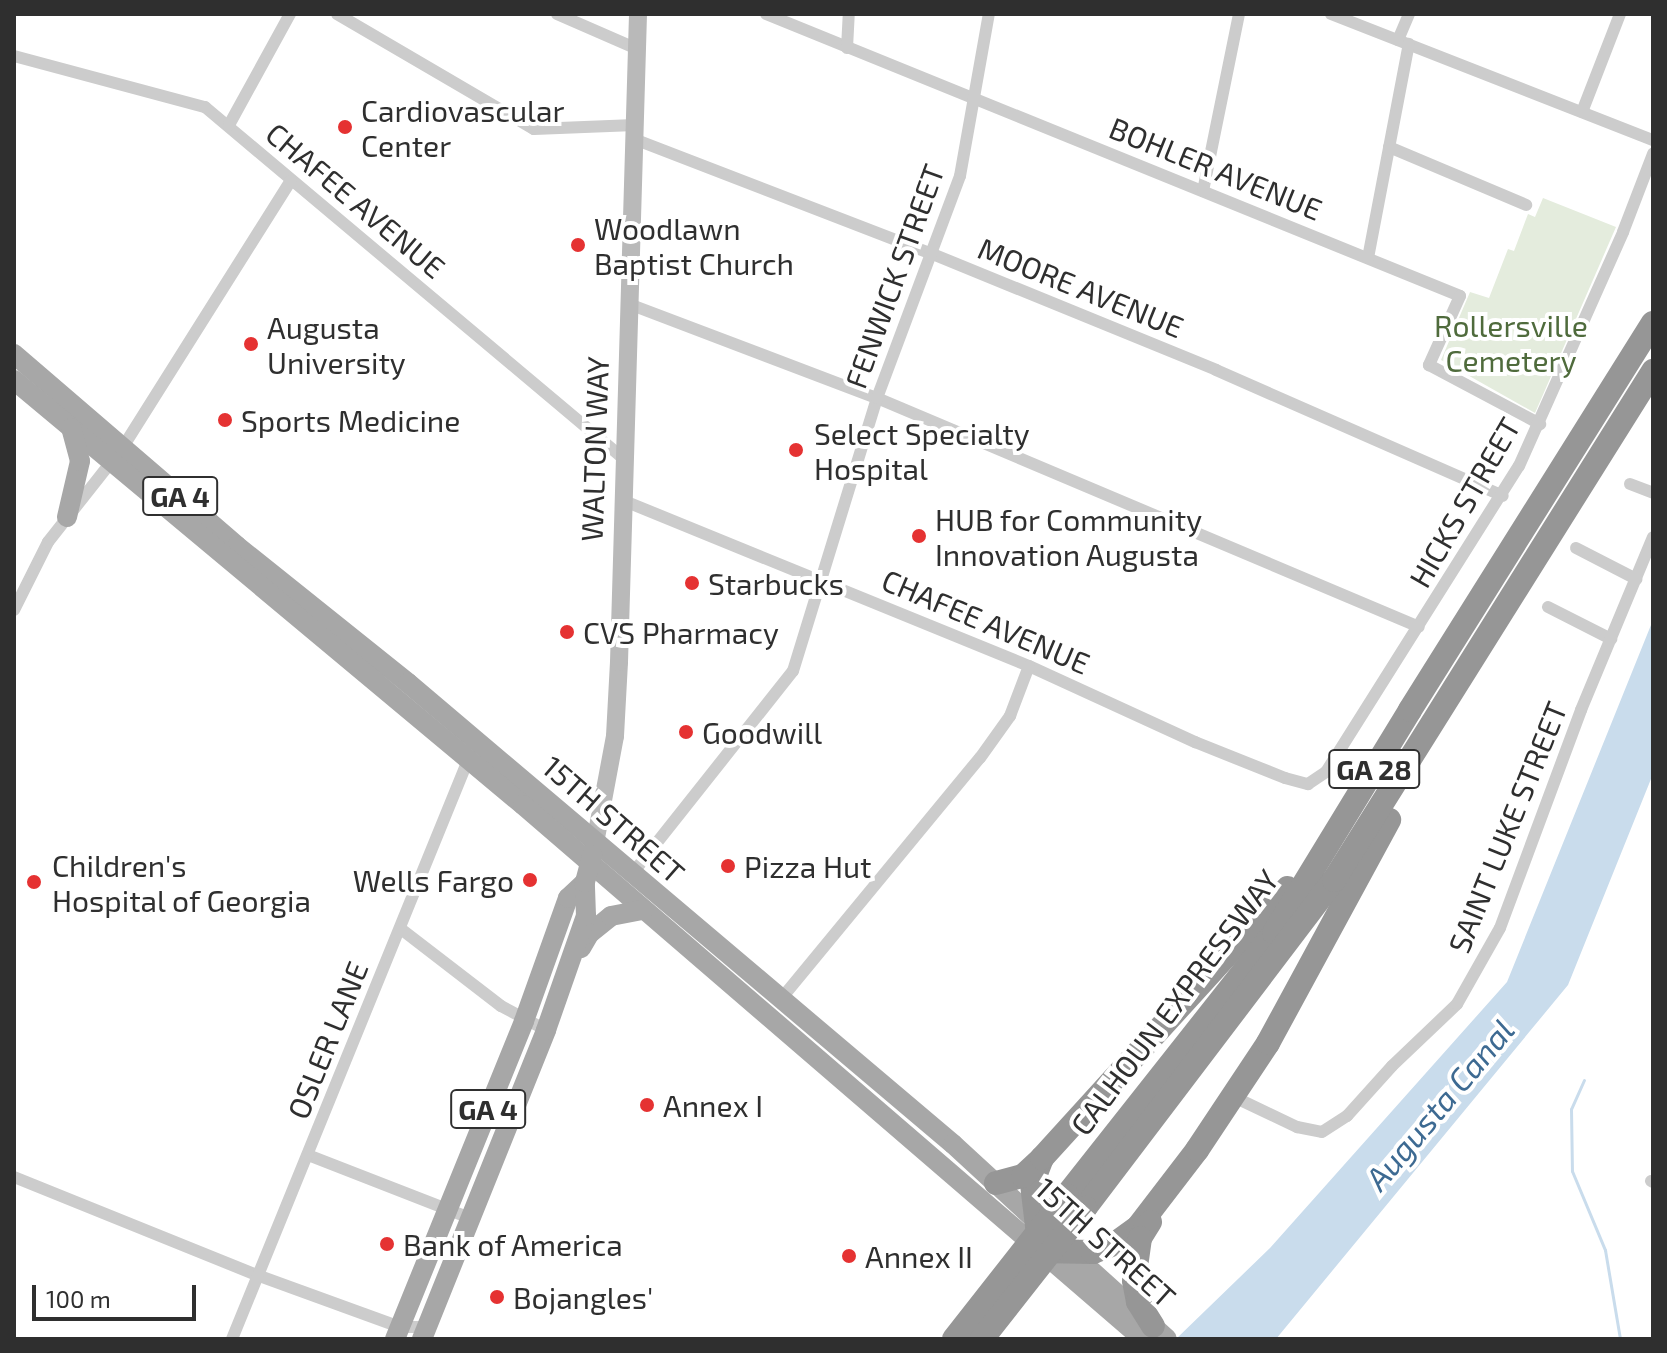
<!DOCTYPE html>
<style>
body{margin:0}
#map{position:relative;width:1667px;height:1353px;overflow:hidden;background:#fff;font-family:"Exo 2",sans-serif}
div>[style]{position:absolute}
.green>*{inset:0;background:#e4ecdd}
.water>*{inset:0;background:#c9dcec}
.stream>*{height:3px;margin:-1.5px;padding:0 1.5px;transform-origin:1.5px;border-radius:1.5px;background:#c9dcec}
.minor>*{height:12px;margin:-6px;padding:0 6px;transform-origin:6px;border-radius:6px;background:#ccc}
.secondary>*{height:18px;margin:-9px;padding:0 9px;transform-origin:9px;border-radius:9px;background:#b9b9b9}
.primary>*{height:20px;margin:-10px;padding:0 10px;transform-origin:10px;border-radius:10px;background:#a7a7a7}
.motorway>*{height:24px;margin:-12px;padding:0 12px;transform-origin:12px;border-radius:12px;background:#969696}
.motorway-bridge>*{height:24px;margin:-12px;padding:0 12px;transform-origin:12px;border-radius:12px;background:#969696}
.dots>*{width:22px;height:22px;translate:-50% -50%;box-sizing:border-box;border:4px solid #fff;border-radius:50%}
span{translate:-50% -50%;white-space:nowrap;text-align:center;line-height:1.15;-webkit-text-stroke:8px #fff;paint-order:stroke}
.shield-label span{padding:2px 6px;background:#fff;border:2px solid;border-radius:6px;-webkit-text-stroke-width:0}
.shield-label{font-size:28px;color:#2f2f2f;font-weight:700}
.poi-label{font-size:30px;color:#2f2f2f}
.left{translate:0 -50%;text-align:left}
.right{translate:-100% -50%;text-align:right}
.street-label{font-size:30px;color:#2f2f2f}
.park-label{font-size:30px;color:#4f6b3c}
.water-label{font-size:32px;color:#3d6a92;font-style:italic}
.frame{position:absolute;inset:0;border:16px solid #2f2f2f;pointer-events:none}
.scale{position:absolute;left:32px;top:1285px;width:164px;height:36px;box-sizing:border-box;border:4px solid #2f2f2f;border-top:0;padding-left:10px;font-size:24px;line-height:28px;white-space:nowrap;color:#2f2f2f;-webkit-text-stroke:6px #fff;paint-order:stroke}
</style>
<div id="map">
<div class="green">
<div style="clip-path:polygon(1543px 198px,1616px 227px,1535px 413px,1441px 360px,1470px 292px,1489px 298px,1508px 249px,1514px 251px,1528px 214px,1535px 217px)"></div>
</div>
<div class="water">
<div style="clip-path:polygon(1653px 620px,1653px 774px,1568px 985px,1276px 1339px,1176px 1339px,1270px 1248px,1507px 982px)"></div>
</div>
<div class="stream">
<div style="left:1584px;top:1080px;width:32px;rotate:114deg"></div>
<div style="left:1571px;top:1109px;width:62px;rotate:89.1deg"></div>
<div style="left:1572px;top:1171px;width:86px;rotate:67.3deg"></div>
<div style="left:1605px;top:1250px;width:90px;rotate:80.4deg"></div>
</div>
<div class="minor">
<div style="left:337px;top:14px;width:228px;rotate:30.3deg"></div>
<div style="left:534px;top:129px;width:101px;rotate:-2.3deg"></div>
<div style="left:557px;top:14px;width:87px;rotate:23.6deg"></div>
<div style="left:766px;top:14px;width:749px;rotate:22.11deg"></div>
<div style="left:1460px;top:296px;width:76px;rotate:114.2deg"></div>
<div style="left:1429px;top:365px;width:126px;rotate:28deg"></div>
<div style="left:1331px;top:14px;width:346px;rotate:21.4deg"></div>
<div style="left:1398px;top:40px;width:28px;rotate:-67deg"></div>
<div style="left:847px;top:48px;width:34px;rotate:-87deg"></div>
<div style="left:14px;top:56px;width:198px;rotate:15deg"></div>
<div style="left:205px;top:107px;width:547px;rotate:40.03deg"></div>
<div style="left:1582px;top:112px;width:105px;rotate:-68.8deg"></div>
<div style="left:229px;top:125px;width:127px;rotate:-61.2deg"></div>
<div style="left:634px;top:139px;width:317px;rotate:21.1deg"></div>
<div style="left:930px;top:253px;width:309px;rotate:22.2deg"></div>
<div style="left:1216px;top:370px;width:313px;rotate:23.7deg"></div>
<div style="left:1389px;top:147px;width:149px;rotate:22.9deg"></div>
<div style="left:1203px;top:191px;width:181px;rotate:-78.5deg"></div>
<div style="left:1368px;top:258px;width:218px;rotate:-79.2deg"></div>
<div style="left:629px;top:304px;width:265px;rotate:20.8deg"></div>
<div style="left:877px;top:398px;width:588px;rotate:22.9deg"></div>
<div style="left:1630px;top:484px;width:25px;rotate:21deg"></div>
<div style="left:622px;top:500px;width:440px;rotate:22.2deg"></div>
<div style="left:1029px;top:666px;width:183px;rotate:24.6deg"></div>
<div style="left:1195px;top:742px;width:97px;rotate:21.8deg"></div>
<div style="left:1285px;top:778px;width:24px;rotate:15deg"></div>
<div style="left:1308px;top:784px;width:22px;rotate:-34deg"></div>
<div style="left:1326px;top:772px;width:362px;rotate:-57.8deg"></div>
<div style="left:1519px;top:466px;width:256px;rotate:-66deg"></div>
<div style="left:1623px;top:232px;width:84px;rotate:-69deg"></div>
<div style="left:1576px;top:548px;width:68px;rotate:27.3deg"></div>
<div style="left:1548px;top:607px;width:71px;rotate:26.9deg"></div>
<div style="left:14px;top:610px;width:76px;rotate:-63.4deg"></div>
<div style="left:48px;top:542px;width:121px;rotate:-51.7deg"></div>
<div style="left:123px;top:447px;width:315px;rotate:-57.8deg"></div>
<div style="left:632px;top:874px;width:259px;rotate:-51.6deg"></div>
<div style="left:793px;top:671px;width:286px;rotate:-72.9deg"></div>
<div style="left:877px;top:398px;width:237px;rotate:-69.5deg"></div>
<div style="left:960px;top:176px;width:165px;rotate:-79.9deg"></div>
<div style="left:401px;top:929px;width:126px;rotate:37.6deg"></div>
<div style="left:501px;top:1006px;width:51px;rotate:28.1deg"></div>
<div style="left:781px;top:999px;width:313px;rotate:-50.5deg"></div>
<div style="left:980px;top:758px;width:52px;rotate:-54.5deg"></div>
<div style="left:1010px;top:716px;width:53px;rotate:-69.2deg"></div>
<div style="left:1234px;top:1097px;width:70px;rotate:25.5deg"></div>
<div style="left:1297px;top:1127px;width:25px;rotate:11deg"></div>
<div style="left:1322px;top:1132px;width:30px;rotate:-33deg"></div>
<div style="left:1347px;top:1116px;width:67px;rotate:-48deg"></div>
<div style="left:1392px;top:1066px;width:90px;rotate:-43.6deg"></div>
<div style="left:1457px;top:1004px;width:87px;rotate:-60.5deg"></div>
<div style="left:1500px;top:928px;width:233px;rotate:-69.6deg"></div>
<div style="left:1581px;top:710px;width:187px;rotate:-67.4deg"></div>
<div style="left:308px;top:1155px;width:174px;rotate:21.3deg"></div>
<div style="left:14px;top:1177px;width:262px;rotate:22deg"></div>
<div style="left:257px;top:1275px;width:152px;rotate:20deg"></div>
<div style="left:400px;top:1327px;width:27px"></div>
<div style="left:1651px;top:1181px;width:2px;rotate:27deg"></div>
<div style="left:232px;top:1339px;width:625px;rotate:-67.82deg"></div>
</div>
<div class="secondary">
<div style="left:595px;top:843px;width:109px;rotate:-79.4deg"></div>
<div style="left:615px;top:736px;width:74px;rotate:-86.9deg"></div>
<div style="left:619px;top:662px;width:648px;rotate:-88.32deg"></div>
</div>
<div class="primary">
<div style="left:14px;top:354px;width:294px;rotate:40.7deg"></div>
<div style="left:237px;top:546px;width:219px;rotate:38.7deg"></div>
<div style="left:408px;top:683px;width:714px;rotate:40.23deg"></div>
<div style="left:953px;top:1144px;width:121px;rotate:42.7deg"></div>
<div style="left:14px;top:380px;width:663px;rotate:39.86deg"></div>
<div style="left:523px;top:805px;width:818px;rotate:40.74deg"></div>
<div style="left:67px;top:517px;width:57px;rotate:-76.9deg"></div>
<div style="left:80px;top:461px;width:34px;rotate:-105deg"></div>
<div style="left:581px;top:948px;width:16px;rotate:-60deg"></div>
<div style="left:589px;top:934px;width:28px;rotate:-39deg"></div>
<div style="left:611px;top:916px;width:33px;rotate:-11deg"></div>
<div style="left:1065px;top:1247px;width:137px;rotate:42deg"></div>
<div style="left:395px;top:1339px;width:343px;rotate:-67.9deg"></div>
<div style="left:524px;top:1021px;width:131px;rotate:-70.3deg"></div>
<div style="left:568px;top:898px;width:23px;rotate:-43deg"></div>
<div style="left:422px;top:1339px;width:333px;rotate:-68.1deg"></div>
<div style="left:546px;top:1030px;width:121px;rotate:-70.7deg"></div>
<div style="left:586px;top:916px;width:34px;rotate:-92deg"></div>
<div style="left:585px;top:882px;width:28px;rotate:-75deg"></div>
</div>
<div class="motorway">
<div style="left:1042px;top:1158px;width:28px;rotate:111deg"></div>
<div style="left:1032px;top:1184px;width:67px;rotate:83.2deg"></div>
<div style="left:1040px;top:1251px;width:53px;rotate:1.1deg"></div>
<div style="left:1093px;top:1252px;width:25px;rotate:-21deg"></div>
<div style="left:1116px;top:1243px;width:27px;rotate:-36deg"></div>
<div style="left:1138px;top:1227px;width:97px;rotate:-52.5deg"></div>
<div style="left:1197px;top:1150px;width:128px;rotate:-56.4deg"></div>
<div style="left:1268px;top:1043px;width:254px;rotate:-61.5deg"></div>
<div style="left:996px;top:1183px;width:28px;rotate:-15deg"></div>
<div style="left:1023px;top:1176px;width:26px;rotate:-43deg"></div>
<div style="left:1042px;top:1158px;width:365px;rotate:-47.7deg"></div>
<div style="left:1067px;top:1195px;width:334px;rotate:-51.7deg"></div>
<div style="left:1274px;top:933px;width:261px;rotate:-58.6deg"></div>
<div style="left:1410px;top:710px;width:457px;rotate:-57.9deg"></div>
<div style="left:1085px;top:1208px;width:412px;rotate:-52.8deg"></div>
<div style="left:1334px;top:880px;width:601px;rotate:-57.92deg"></div>
<div style="left:1150px;top:1222px;width:19px;rotate:122deg"></div>
<div style="left:1140px;top:1238px;width:43px;rotate:97.9deg"></div>
<div style="left:1134px;top:1281px;width:21px;rotate:79deg"></div>
<div style="left:1138px;top:1302px;width:28px;rotate:58deg"></div>
</div>
<div class="motorway-bridge">
<div style="left:954px;top:1339px;width:183px;rotate:-51.9deg"></div>
<div style="left:982px;top:1339px;width:167px;rotate:-51.8deg"></div>
</div>
<div class="dots">
<div style="left:345px;top:127px;background:#e53232"></div>
<div style="left:578px;top:245px;background:#e53232"></div>
<div style="left:251px;top:344px;background:#e53232"></div>
<div style="left:225px;top:420px;background:#e53232"></div>
<div style="left:796px;top:450px;background:#e53232"></div>
<div style="left:919px;top:536px;background:#e53232"></div>
<div style="left:692px;top:583px;background:#e53232"></div>
<div style="left:567px;top:632px;background:#e53232"></div>
<div style="left:686px;top:732px;background:#e53232"></div>
<div style="left:728px;top:866px;background:#e53232"></div>
<div style="left:530px;top:880px;background:#e53232"></div>
<div style="left:34px;top:882px;background:#e53232"></div>
<div style="left:647px;top:1105px;background:#e53232"></div>
<div style="left:387px;top:1244px;background:#e53232"></div>
<div style="left:849px;top:1256px;background:#e53232"></div>
<div style="left:497px;top:1297px;background:#e53232"></div>
</div>
<div class="shield-label">
<span style="left:180px;top:496px">GA 4</span>
<span style="left:1374px;top:769px">GA 28</span>
<span style="left:488px;top:1109px">GA 4</span>
</div>
<div class="poi-label">
<span class="left" style="left:361px;top:127px">Cardiovascular<br>Center</span>
<span class="left" style="left:594px;top:245px">Woodlawn<br>Baptist Church</span>
<span class="left" style="left:267px;top:344px">Augusta<br>University</span>
<span class="left" style="left:241px;top:420px">Sports Medicine</span>
<span class="left" style="left:814px;top:450px">Select Specialty<br>Hospital</span>
<span class="left" style="left:935px;top:536px">HUB for Community<br>Innovation Augusta</span>
<span class="left" style="left:708px;top:583px">Starbucks</span>
<span class="left" style="left:583px;top:632px">CVS Pharmacy</span>
<span class="left" style="left:702px;top:732px">Goodwill</span>
<span class="left" style="left:52px;top:882px">Children's<br>Hospital of Georgia</span>
<span class="left" style="left:744px;top:866px">Pizza Hut</span>
<span class="right" style="left:514px;top:880px">Wells Fargo</span>
<span class="left" style="left:663px;top:1105px">Annex I</span>
<span class="left" style="left:403px;top:1244px">Bank of America</span>
<span class="left" style="left:865px;top:1256px">Annex II</span>
<span class="left" style="left:513px;top:1297px">Bojangles'</span>
</div>
<div class="street-label">
<span style="left:1216px;top:168px;rotate:22deg">BOHLER AVENUE</span>
<span style="left:356px;top:200px;rotate:40deg">CHAFEE AVENUE</span>
<span style="left:894px;top:276px;rotate:-70deg">FENWICK STREET</span>
<span style="left:1081px;top:287px;rotate:22deg">MOORE AVENUE</span>
<span style="left:594px;top:449px;rotate:-88deg">WALTON WAY</span>
<span style="left:1464px;top:502px;rotate:-60deg">HICKS STREET</span>
<span style="left:986px;top:621px;rotate:23deg">CHAFEE AVENUE</span>
<span style="left:614px;top:819px;rotate:41deg">15TH STREET</span>
<span style="left:1507px;top:827px;rotate:-68deg">SAINT LUKE STREET</span>
<span style="left:1174px;top:1002px;rotate:-53deg">CALHOUN EXPRESSWAY</span>
<span style="left:327px;top:1040px;rotate:-68deg">OSLER LANE</span>
<span style="left:1106px;top:1242px;rotate:42deg">15TH STREET</span>
</div>
<div class="park-label">
<span style="left:1511px;top:342px">Rollersville<br>Cemetery</span>
</div>
<div class="water-label">
<span style="left:1439px;top:1104px;rotate:-50deg">Augusta Canal</span>
</div>
<div class="frame"></div>
<div class="scale">100 m</div>
</div>
